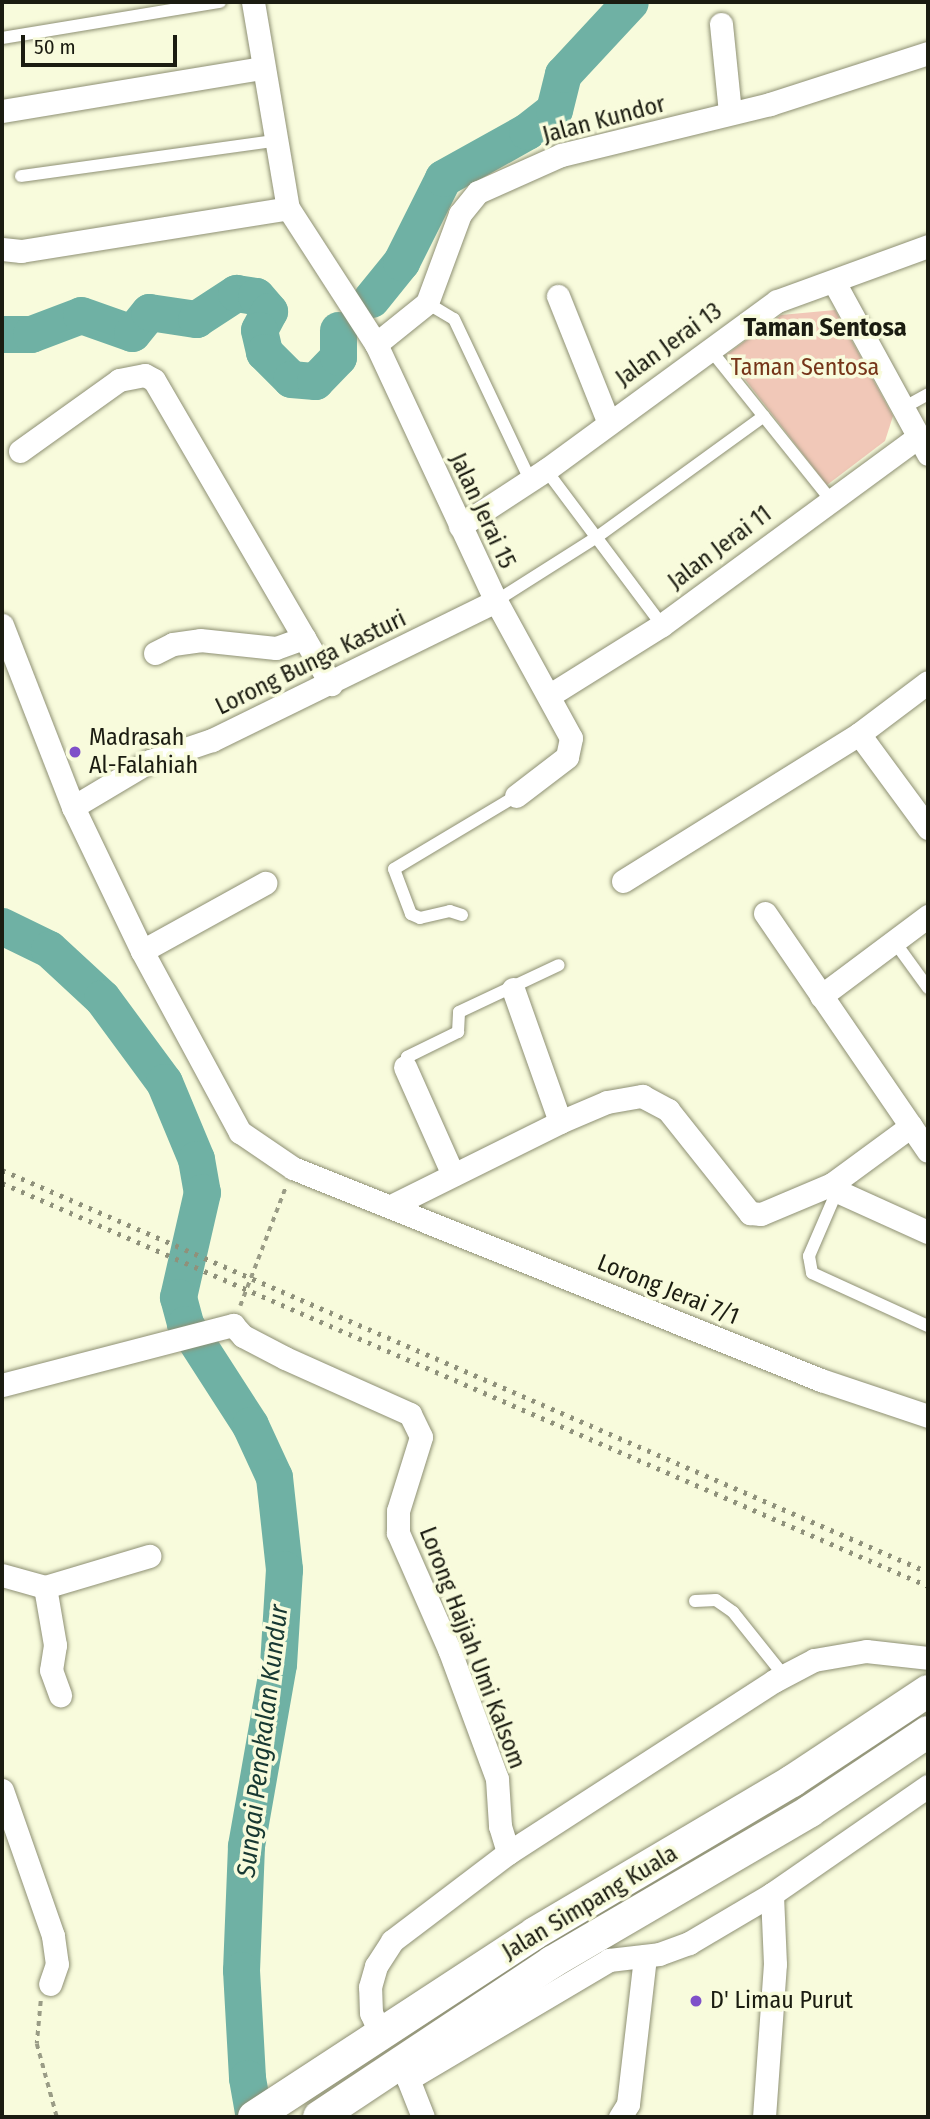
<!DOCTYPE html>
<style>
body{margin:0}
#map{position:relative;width:930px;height:2119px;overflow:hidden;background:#f8fbdc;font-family:"Fira Sans Condensed",sans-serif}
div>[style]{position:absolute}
.green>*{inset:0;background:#f1c8b8}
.river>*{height:37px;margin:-18.5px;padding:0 18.5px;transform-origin:18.5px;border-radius:18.5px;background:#6fb1a4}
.path>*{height:3.5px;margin-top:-1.75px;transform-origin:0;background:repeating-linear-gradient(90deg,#9a9c86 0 5px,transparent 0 10px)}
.roads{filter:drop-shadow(0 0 2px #8e9074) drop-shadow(0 0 2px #8e9074)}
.service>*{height:12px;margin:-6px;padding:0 6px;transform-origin:6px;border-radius:6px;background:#fff}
.minor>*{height:23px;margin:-11.5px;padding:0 11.5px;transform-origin:11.5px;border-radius:11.5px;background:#fff}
.secondary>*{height:32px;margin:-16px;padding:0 16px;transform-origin:16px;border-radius:16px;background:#fff}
.rail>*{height:5px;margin-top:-2.5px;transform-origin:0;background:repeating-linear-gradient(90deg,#8f917b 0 3.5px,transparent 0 10.5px)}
.dots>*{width:19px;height:19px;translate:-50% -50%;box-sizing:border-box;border:4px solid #f8fbdc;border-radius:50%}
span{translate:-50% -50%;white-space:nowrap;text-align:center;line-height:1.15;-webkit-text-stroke:7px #f8fbdc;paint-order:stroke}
.street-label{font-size:24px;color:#1b1c11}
.park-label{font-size:24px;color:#763519}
.poi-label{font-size:24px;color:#1b1c11}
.left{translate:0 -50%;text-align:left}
.neighbourhood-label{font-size:26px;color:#1b1c11;font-weight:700}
.water-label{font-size:26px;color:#173832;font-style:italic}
.frame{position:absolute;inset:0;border:4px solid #1b1c11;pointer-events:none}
.scale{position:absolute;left:21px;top:35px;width:156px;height:32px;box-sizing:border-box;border:4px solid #1b1c11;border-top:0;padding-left:9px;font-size:21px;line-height:24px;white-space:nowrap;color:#1b1c11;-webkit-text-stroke:5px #f8fbdc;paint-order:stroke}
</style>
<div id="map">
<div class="green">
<div style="clip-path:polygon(835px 310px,893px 416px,885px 441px,827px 485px,726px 355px,781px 315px)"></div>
</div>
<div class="river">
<div style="left:371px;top:299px;width:48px;rotate:-51deg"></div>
<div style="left:401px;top:262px;width:94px;rotate:-63.4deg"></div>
<div style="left:443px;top:178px;width:96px;rotate:-29.2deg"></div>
<div style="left:527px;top:131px;width:34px;rotate:-38deg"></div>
<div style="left:554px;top:110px;width:37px;rotate:-76deg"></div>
<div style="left:563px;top:74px;width:98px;rotate:-47.1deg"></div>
<div style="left:2px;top:334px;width:29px"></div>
<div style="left:31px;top:334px;width:53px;rotate:-20.8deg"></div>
<div style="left:81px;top:315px;width:54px;rotate:19.4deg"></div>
<div style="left:132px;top:333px;width:27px;rotate:-51deg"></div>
<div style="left:149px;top:312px;width:48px;rotate:8.5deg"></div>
<div style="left:196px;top:319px;width:48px;rotate:-33deg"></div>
<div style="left:236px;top:293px;width:20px;rotate:9deg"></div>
<div style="left:256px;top:296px;width:20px;rotate:49deg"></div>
<div style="left:269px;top:311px;width:21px;rotate:118deg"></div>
<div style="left:259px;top:330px;width:23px;rotate:77deg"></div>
<div style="left:264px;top:352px;width:38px;rotate:45deg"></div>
<div style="left:291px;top:379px;width:24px;rotate:5deg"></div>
<div style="left:315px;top:381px;width:33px;rotate:-46deg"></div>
<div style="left:338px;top:357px;width:27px;rotate:-90deg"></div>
<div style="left:2px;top:926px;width:52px;rotate:26.1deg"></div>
<div style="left:49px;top:949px;width:72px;rotate:42.8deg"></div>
<div style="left:102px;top:998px;width:104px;rotate:53.6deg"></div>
<div style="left:164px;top:1082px;width:83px;rotate:67.4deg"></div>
<div style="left:196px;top:1159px;width:34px;rotate:80deg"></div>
<div style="left:202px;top:1192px;width:108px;rotate:102.9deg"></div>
<div style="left:178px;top:1297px;width:28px;rotate:75deg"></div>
<div style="left:185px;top:1324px;width:120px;rotate:57.2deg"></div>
<div style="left:250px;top:1425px;width:57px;rotate:65.2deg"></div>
<div style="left:274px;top:1477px;width:93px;rotate:83.8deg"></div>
<div style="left:284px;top:1569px;width:95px;rotate:93.6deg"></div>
<div style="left:278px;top:1664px;width:185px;rotate:100deg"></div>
<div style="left:246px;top:1846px;width:124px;rotate:92.3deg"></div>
<div style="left:241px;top:1970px;width:108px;rotate:86.8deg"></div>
<div style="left:247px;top:2078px;width:40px;rotate:80deg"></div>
</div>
<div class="path">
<div style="left:240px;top:1306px;width:129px;rotate:-69deg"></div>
<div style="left:41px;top:2001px;width:43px;rotate:95.3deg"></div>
<div style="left:37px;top:2044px;width:76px;rotate:74.7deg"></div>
</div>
<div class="roads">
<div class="service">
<div style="left:2px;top:38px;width:221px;rotate:-9.4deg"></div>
<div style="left:21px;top:176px;width:255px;rotate:-7.9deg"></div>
<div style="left:427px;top:303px;width:31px;rotate:31deg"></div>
<div style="left:454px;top:319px;width:178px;rotate:64.7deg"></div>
<div style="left:709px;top:348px;width:192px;rotate:51.3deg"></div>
<div style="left:903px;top:408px;width:29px;rotate:-29deg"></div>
<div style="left:546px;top:470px;width:194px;rotate:53.2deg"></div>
<div style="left:496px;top:601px;width:120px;rotate:-32.4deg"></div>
<div style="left:597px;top:537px;width:206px;rotate:-35.9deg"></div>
<div style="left:462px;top:915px;width:13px;rotate:-162deg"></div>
<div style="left:450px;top:911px;width:31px;rotate:167deg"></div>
<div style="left:420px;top:918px;width:10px;rotate:-156deg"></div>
<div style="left:411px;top:914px;width:48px;rotate:-110.7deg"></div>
<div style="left:394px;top:869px;width:142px;rotate:-30.9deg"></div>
<div style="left:894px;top:941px;width:58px;rotate:54.1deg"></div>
<div style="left:405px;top:1067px;width:10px;rotate:-79deg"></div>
<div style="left:407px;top:1057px;width:57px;rotate:-26.1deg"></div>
<div style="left:458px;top:1032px;width:20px;rotate:-87deg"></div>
<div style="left:459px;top:1012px;width:110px;rotate:-25.2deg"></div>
<div style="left:837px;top:1191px;width:71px;rotate:113.3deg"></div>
<div style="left:809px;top:1256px;width:17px;rotate:80deg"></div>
<div style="left:812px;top:1273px;width:128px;rotate:24.6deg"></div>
<div style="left:695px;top:1601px;width:21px;rotate:-3deg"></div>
<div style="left:716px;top:1600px;width:21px;rotate:35deg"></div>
<div style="left:733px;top:1612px;width:82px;rotate:51.4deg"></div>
</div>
<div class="minor">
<div style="left:253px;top:2px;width:209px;rotate:80.4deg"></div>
<div style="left:288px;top:208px;width:162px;rotate:57.1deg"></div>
<div style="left:376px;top:344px;width:284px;rotate:65deg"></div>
<div style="left:496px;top:601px;width:156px;rotate:61.3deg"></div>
<div style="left:571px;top:738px;width:19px;rotate:102deg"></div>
<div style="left:567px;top:757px;width:64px;rotate:142.6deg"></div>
<div style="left:721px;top:24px;width:89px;rotate:84.2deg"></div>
<div style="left:2px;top:111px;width:264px;rotate:-9.4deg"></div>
<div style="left:2px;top:249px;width:19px;rotate:6deg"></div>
<div style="left:21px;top:251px;width:270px;rotate:-9.1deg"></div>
<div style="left:834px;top:282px;width:196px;rotate:61.3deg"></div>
<div style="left:558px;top:296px;width:135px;rotate:68.2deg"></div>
<div style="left:376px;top:344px;width:65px;rotate:-38.8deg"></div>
<div style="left:427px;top:303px;width:95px;rotate:-69.7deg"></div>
<div style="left:460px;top:214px;width:28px;rotate:-51deg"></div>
<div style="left:478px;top:192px;width:91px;rotate:-24deg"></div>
<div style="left:561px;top:155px;width:215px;rotate:-13.7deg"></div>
<div style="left:770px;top:104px;width:166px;rotate:-17.9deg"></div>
<div style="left:20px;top:451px;width:122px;rotate:-35.6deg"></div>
<div style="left:119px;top:380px;width:26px;rotate:-11deg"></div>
<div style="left:145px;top:375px;width:10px;rotate:29deg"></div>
<div style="left:154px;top:380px;width:352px;rotate:59.8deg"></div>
<div style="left:460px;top:526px;width:103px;rotate:-33.1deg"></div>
<div style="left:546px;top:470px;width:286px;rotate:-36.2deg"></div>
<div style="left:777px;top:301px;width:161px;rotate:-20deg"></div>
<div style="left:2px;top:625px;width:195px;rotate:68.7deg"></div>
<div style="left:73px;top:807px;width:160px;rotate:64.4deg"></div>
<div style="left:142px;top:951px;width:206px;rotate:61.6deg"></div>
<div style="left:240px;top:1132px;width:64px;rotate:34.2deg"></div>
<div style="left:293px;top:1168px;width:569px;rotate:21.88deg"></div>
<div style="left:821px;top:1380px;width:113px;rotate:18.6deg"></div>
<div style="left:155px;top:653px;width:20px;rotate:-27deg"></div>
<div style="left:173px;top:644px;width:27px;rotate:-8deg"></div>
<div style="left:200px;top:640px;width:76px;rotate:6deg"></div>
<div style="left:276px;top:648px;width:30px;rotate:-20deg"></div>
<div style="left:550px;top:695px;width:132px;rotate:-32deg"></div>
<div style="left:662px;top:625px;width:318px;rotate:-36.3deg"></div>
<div style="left:859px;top:734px;width:117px;rotate:53.7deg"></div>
<div style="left:73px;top:807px;width:90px;rotate:-30.9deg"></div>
<div style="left:150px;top:761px;width:65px;rotate:-18.7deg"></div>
<div style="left:212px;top:740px;width:316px;rotate:-26.1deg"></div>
<div style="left:623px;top:881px;width:278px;rotate:-31.9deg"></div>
<div style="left:859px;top:734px;width:86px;rotate:-37deg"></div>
<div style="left:765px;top:913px;width:288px;rotate:55.6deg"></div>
<div style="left:142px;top:951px;width:141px;rotate:-28.9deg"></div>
<div style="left:513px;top:989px;width:141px;rotate:70.5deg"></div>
<div style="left:821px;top:996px;width:134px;rotate:-36.8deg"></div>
<div style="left:405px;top:1067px;width:118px;rotate:66deg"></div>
<div style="left:832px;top:1184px;width:9px;rotate:54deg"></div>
<div style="left:837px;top:1191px;width:100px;rotate:24.3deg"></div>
<div style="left:391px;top:1206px;width:189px;rotate:-26.4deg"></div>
<div style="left:560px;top:1122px;width:51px;rotate:-23.1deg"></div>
<div style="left:607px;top:1102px;width:36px;rotate:-10deg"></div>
<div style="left:642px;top:1096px;width:30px;rotate:28deg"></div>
<div style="left:668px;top:1110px;width:132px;rotate:51.5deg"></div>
<div style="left:750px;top:1213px;width:11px;rotate:5deg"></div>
<div style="left:761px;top:1214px;width:77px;rotate:-22.9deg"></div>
<div style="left:832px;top:1184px;width:98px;rotate:-36.3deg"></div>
<div style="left:2px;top:1385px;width:239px;rotate:-14.6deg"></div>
<div style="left:233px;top:1325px;width:15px;rotate:48deg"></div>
<div style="left:243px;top:1336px;width:47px;rotate:27.6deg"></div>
<div style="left:285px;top:1358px;width:137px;rotate:24.1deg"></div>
<div style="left:410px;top:1414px;width:25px;rotate:64deg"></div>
<div style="left:421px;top:1437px;width:77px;rotate:107.3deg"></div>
<div style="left:398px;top:1511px;width:22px;rotate:90deg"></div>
<div style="left:398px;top:1533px;width:127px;rotate:66.3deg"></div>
<div style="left:449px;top:1649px;width:139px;rotate:69.7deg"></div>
<div style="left:497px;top:1779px;width:47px;rotate:86.3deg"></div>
<div style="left:500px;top:1826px;width:28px;rotate:73deg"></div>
<div style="left:2px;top:1575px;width:45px;rotate:15.6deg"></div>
<div style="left:45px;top:1587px;width:109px;rotate:-16.6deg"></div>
<div style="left:45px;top:1587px;width:59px;rotate:80.2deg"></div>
<div style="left:55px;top:1645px;width:25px;rotate:99deg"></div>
<div style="left:51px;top:1670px;width:27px;rotate:70deg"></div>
<div style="left:2px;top:1790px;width:155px;rotate:70.7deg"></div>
<div style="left:53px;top:1936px;width:28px;rotate:82deg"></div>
<div style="left:57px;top:1964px;width:21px;rotate:109deg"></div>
<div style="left:381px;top:2035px;width:24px;rotate:-114deg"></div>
<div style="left:371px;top:2013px;width:26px;rotate:-92deg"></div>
<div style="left:370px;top:1987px;width:22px;rotate:-74deg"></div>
<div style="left:376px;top:1966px;width:30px;rotate:-57deg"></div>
<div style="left:392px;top:1941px;width:146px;rotate:-37.2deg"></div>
<div style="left:508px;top:1853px;width:317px;rotate:-32.9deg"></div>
<div style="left:774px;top:1681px;width:45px;rotate:-27.7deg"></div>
<div style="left:814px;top:1660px;width:53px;rotate:-9.8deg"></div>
<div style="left:866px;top:1651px;width:62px;rotate:6.4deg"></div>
<div style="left:408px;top:2079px;width:234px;rotate:-30.6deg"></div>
<div style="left:609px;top:1960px;width:50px;rotate:-6.8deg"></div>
<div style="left:659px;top:1954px;width:32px;rotate:-20deg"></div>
<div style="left:689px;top:1943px;width:96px;rotate:-30.6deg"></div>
<div style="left:772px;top:1894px;width:190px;rotate:-34.7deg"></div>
<div style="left:408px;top:2079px;width:41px;rotate:68.5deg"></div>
<div style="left:620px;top:2117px;width:15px;rotate:-58deg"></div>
<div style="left:628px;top:2104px;width:149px;rotate:-83.4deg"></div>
<div style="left:764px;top:2117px;width:153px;rotate:-85.9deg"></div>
<div style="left:775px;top:1964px;width:70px;rotate:-92.5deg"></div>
</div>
<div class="secondary">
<div style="left:254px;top:2117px;width:336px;rotate:-33.2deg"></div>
<div style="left:535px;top:1933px;width:299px;rotate:-30.6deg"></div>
<div style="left:792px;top:1781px;width:163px;rotate:-33.5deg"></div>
<div style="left:319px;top:2117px;width:280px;rotate:-33.6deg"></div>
<div style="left:552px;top:1962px;width:299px;rotate:-30.3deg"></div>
<div style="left:810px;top:1811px;width:142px;rotate:-33.8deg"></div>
</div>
</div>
<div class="rail">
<div style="left:2px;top:1170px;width:1009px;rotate:23.47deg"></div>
<div style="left:2px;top:1183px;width:1010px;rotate:23.52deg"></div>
</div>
<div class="dots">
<div style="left:75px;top:752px;background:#7f50c9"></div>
<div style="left:696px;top:2001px;background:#7f50c9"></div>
</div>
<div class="street-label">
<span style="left:604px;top:120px;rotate:-15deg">Jalan Kundor</span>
<span style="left:669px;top:345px;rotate:-36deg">Jalan Jerai 13</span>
<span style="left:482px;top:511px;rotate:65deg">Jalan Jerai 15</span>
<span style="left:720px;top:548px;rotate:-37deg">Jalan Jerai 11</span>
<span style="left:311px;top:663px;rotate:-26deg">Lorong Bunga Kasturi</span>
<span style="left:668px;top:1290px;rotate:22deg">Lorong Jerai 7/1</span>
<span style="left:472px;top:1648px;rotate:69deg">Lorong Hajjah Umi Kalsom</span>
<span style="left:590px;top:1903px;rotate:-31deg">Jalan Simpang Kuala</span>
</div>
<div class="park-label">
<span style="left:805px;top:368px">Taman Sentosa</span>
</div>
<div class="poi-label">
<span class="left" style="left:89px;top:752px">Madrasah<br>Al-Falahiah</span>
<span class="left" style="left:710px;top:2001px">D' Limau Purut</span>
</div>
<div class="neighbourhood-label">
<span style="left:825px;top:328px">Taman Sentosa</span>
</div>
<div class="water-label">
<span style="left:263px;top:1741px;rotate:-83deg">Sungai Pengkalan Kundur</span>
</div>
<div class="frame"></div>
<div class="scale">50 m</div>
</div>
